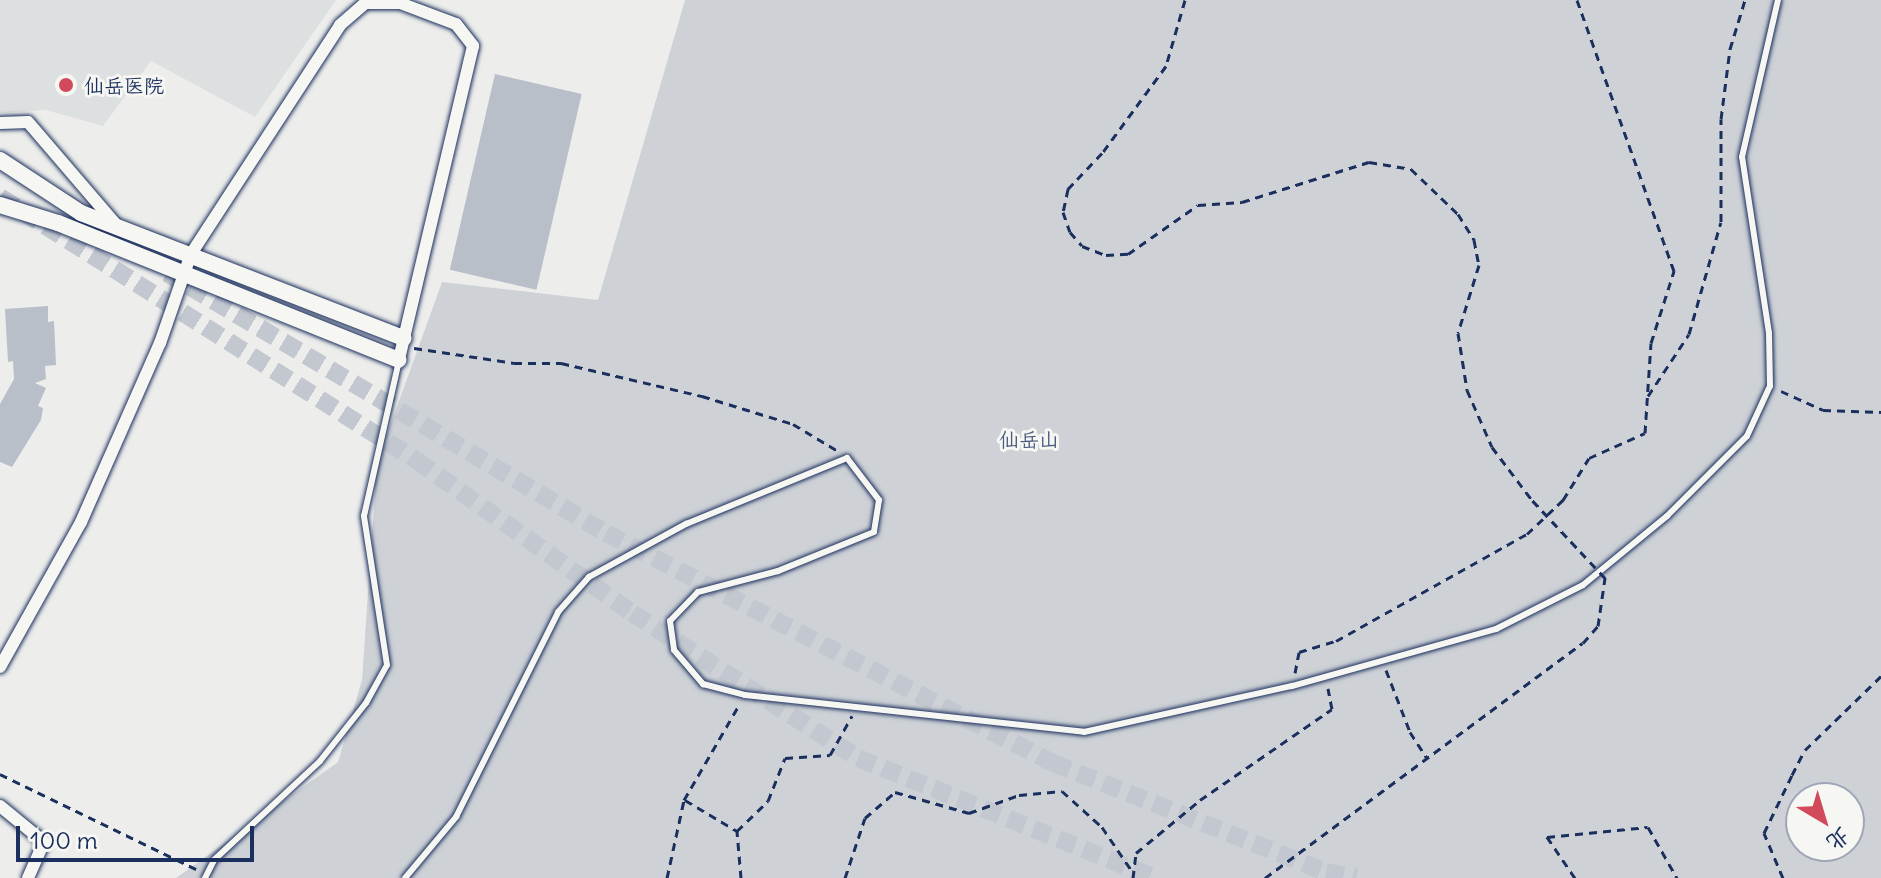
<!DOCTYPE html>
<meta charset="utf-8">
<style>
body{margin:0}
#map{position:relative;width:1881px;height:878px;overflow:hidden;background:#edeeec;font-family:Delius,"LXGW WenKai TC",sans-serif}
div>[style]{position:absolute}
.built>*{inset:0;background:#dde0e1}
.green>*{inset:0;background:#ced2d7}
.building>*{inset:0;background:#b9bfc8;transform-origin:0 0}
.secondary-tunnel>*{height:18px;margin-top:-9px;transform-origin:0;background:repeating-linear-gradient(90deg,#c3c8d0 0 18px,transparent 0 27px)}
.path>*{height:3px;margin-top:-1.5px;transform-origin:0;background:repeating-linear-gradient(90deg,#1b2f5e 0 8px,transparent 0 14px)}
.roads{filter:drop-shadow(0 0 2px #1b2f5e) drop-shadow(0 0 2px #1b2f5e)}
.service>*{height:6px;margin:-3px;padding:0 3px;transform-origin:3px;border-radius:3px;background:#f6f6f2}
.minor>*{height:12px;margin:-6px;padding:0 6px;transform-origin:6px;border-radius:6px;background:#f6f6f2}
.tertiary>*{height:16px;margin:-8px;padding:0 8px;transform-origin:8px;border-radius:8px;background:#f6f6f2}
.path-bridge>*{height:3px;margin-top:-1.5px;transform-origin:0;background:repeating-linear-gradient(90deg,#1b2f5e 0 8px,transparent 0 14px)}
.dots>*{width:22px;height:22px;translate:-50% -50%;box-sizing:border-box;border:4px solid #f6f6f2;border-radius:50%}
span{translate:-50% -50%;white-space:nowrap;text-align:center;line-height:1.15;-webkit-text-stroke:6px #f6f6f2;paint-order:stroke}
.poi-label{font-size:20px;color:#1b2f5e}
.left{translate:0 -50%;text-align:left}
.park-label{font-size:20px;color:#48587c}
.north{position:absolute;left:1785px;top:782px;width:80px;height:80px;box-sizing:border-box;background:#f6f6f2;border:2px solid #9ea6b7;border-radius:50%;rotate:142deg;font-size:22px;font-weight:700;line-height:32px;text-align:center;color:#1b2f5e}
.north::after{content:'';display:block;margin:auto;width:28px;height:36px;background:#d1495b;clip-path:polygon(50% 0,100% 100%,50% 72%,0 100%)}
.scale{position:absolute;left:16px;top:826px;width:238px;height:36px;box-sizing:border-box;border:4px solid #1b2f5e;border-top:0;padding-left:10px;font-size:24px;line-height:28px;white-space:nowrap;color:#1b2f5e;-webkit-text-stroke:6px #f6f6f2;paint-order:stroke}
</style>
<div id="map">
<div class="built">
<div style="clip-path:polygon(0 0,336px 0,255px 117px,151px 61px,103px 126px,46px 110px,0 113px)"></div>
</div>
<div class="green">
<div style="clip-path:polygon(evenodd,685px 0,1881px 0,1881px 878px,176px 878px,338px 762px,362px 680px,377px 462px,442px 282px,598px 300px,685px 0,1801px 798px,1849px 798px,1849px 846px,1801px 846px,1801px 798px)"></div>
</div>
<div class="building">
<div style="left:495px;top:74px;width:89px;height:201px;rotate:13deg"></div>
<div style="clip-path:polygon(48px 306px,48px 322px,54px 321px,56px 365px,45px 366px,46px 379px,35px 383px,46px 388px,38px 406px,43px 408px,41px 420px,12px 467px,0 462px,0 404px,14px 379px,13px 361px,8px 362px,5px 309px)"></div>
</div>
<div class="secondary-tunnel">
<div style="left:0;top:197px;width:492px;rotate:32.3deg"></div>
<div style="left:416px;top:460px;width:265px;rotate:35.3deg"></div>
<div style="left:632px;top:613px;width:269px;rotate:32.7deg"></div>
<div style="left:858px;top:758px;width:320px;rotate:22deg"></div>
<div style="left:72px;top:213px;width:59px;rotate:32.6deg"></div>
<div style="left:167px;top:273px;width:510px;rotate:30.64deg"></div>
<div style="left:606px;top:533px;width:503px;rotate:27.23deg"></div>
<div style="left:1053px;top:763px;width:294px;rotate:21.8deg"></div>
<div style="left:1326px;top:872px;width:31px;rotate:11deg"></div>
</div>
<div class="path">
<div style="left:1185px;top:0;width:69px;rotate:106.1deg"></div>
<div style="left:1166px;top:66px;width:108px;rotate:126.3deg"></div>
<div style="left:1102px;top:153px;width:50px;rotate:133.4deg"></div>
<div style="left:1068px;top:189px;width:24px;rotate:102deg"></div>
<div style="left:1063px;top:212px;width:21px;rotate:71deg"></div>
<div style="left:1070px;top:232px;width:18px;rotate:49deg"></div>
<div style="left:1082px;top:246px;width:26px;rotate:21deg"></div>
<div style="left:1106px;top:255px;width:22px;rotate:-3deg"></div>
<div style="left:1128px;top:254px;width:85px;rotate:-35deg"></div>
<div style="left:1198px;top:205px;width:44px;rotate:-3.9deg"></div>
<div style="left:1242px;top:202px;width:133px;rotate:-17.5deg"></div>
<div style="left:1369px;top:162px;width:43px;rotate:9.5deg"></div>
<div style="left:1411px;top:169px;width:65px;rotate:43.8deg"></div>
<div style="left:1458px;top:214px;width:31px;rotate:58deg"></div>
<div style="left:1474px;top:240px;width:25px;rotate:79deg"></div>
<div style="left:1479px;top:265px;width:71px;rotate:107.2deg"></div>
<div style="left:1458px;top:333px;width:58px;rotate:81deg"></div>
<div style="left:1467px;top:390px;width:62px;rotate:66.3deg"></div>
<div style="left:1492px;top:447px;width:66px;rotate:53deg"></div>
<div style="left:414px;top:348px;width:101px;rotate:8.5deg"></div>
<div style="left:514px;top:363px;width:47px"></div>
<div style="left:561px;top:363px;width:145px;rotate:13.2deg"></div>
<div style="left:702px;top:396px;width:95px;rotate:17.1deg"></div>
<div style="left:793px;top:424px;width:52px;rotate:31deg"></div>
<div style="left:1781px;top:391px;width:46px;rotate:24.3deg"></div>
<div style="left:1823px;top:410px;width:58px;rotate:2deg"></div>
<div style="left:1648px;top:396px;width:74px;rotate:-56.5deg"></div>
<div style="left:1689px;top:334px;width:116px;rotate:-74.1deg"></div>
<div style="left:1721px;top:222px;width:103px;rotate:-90deg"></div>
<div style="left:1721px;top:119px;width:71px;rotate:-82.7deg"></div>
<div style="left:1730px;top:49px;width:51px;rotate:-73deg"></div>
<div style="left:1386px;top:670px;width:66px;rotate:68.8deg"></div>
<div style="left:1410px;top:732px;width:30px;rotate:57deg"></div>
<div style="left:1295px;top:673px;width:21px;rotate:-79deg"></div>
<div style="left:1299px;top:652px;width:39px;rotate:-17deg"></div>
<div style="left:1336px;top:641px;width:219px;rotate:-29.3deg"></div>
<div style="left:1527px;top:534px;width:50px;rotate:-43.4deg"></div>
<div style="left:1563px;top:500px;width:49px;rotate:-58.2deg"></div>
<div style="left:1589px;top:458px;width:61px;rotate:-24.1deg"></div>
<div style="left:1645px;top:433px;width:90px;rotate:-86.2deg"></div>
<div style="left:1651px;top:343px;width:76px;rotate:-72.3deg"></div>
<div style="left:1674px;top:271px;width:288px;rotate:-109.7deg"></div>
<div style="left:0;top:774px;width:218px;rotate:25.9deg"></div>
<div style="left:685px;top:800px;width:61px;rotate:30.8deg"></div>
<div style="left:667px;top:878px;width:80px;rotate:-77.7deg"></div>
<div style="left:684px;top:800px;width:110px;rotate:-59.9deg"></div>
<div style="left:741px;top:878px;width:47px;rotate:-94.9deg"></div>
<div style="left:737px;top:831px;width:43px;rotate:-44.1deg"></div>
<div style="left:768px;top:801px;width:46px;rotate:-68.4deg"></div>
<div style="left:785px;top:758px;width:45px;rotate:-3.8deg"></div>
<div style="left:830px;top:755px;width:45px;rotate:-60.6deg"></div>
<div style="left:845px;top:878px;width:63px;rotate:-71.6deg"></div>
<div style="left:865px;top:818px;width:40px;rotate:-41deg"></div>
<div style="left:895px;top:792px;width:77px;rotate:15.8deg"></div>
<div style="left:969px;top:813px;width:53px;rotate:-19.8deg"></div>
<div style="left:1019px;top:795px;width:43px;rotate:-5.3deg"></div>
<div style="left:1062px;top:791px;width:54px;rotate:42deg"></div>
<div style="left:1102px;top:827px;width:57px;rotate:55.8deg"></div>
<div style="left:1133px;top:878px;width:25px;rotate:-83deg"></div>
<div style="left:1136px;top:853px;width:83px;rotate:-39.6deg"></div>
<div style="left:1200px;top:800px;width:160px;rotate:-34.6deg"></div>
<div style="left:1332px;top:709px;width:21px;rotate:-101deg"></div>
<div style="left:1575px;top:878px;width:50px;rotate:-124.3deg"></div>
<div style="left:1547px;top:837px;width:101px;rotate:-5.7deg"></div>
<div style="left:1648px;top:827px;width:59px;rotate:60.4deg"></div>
<div style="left:1783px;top:878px;width:49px;rotate:-112.9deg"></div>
<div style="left:1764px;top:833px;width:64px;rotate:-64.2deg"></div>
<div style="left:1792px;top:775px;width:28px;rotate:-63deg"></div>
<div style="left:1805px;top:750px;width:106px;rotate:-44.2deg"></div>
</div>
<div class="roads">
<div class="service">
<div style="left:205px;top:878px;width:20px;rotate:-63deg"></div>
<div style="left:214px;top:860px;width:145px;rotate:-43deg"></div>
<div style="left:320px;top:761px;width:74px;rotate:-51.6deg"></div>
<div style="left:366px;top:703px;width:43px;rotate:-61.1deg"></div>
<div style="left:387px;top:665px;width:151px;rotate:-98.8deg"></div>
<div style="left:364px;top:516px;width:159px;rotate:-77.3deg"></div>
<div style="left:405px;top:878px;width:80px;rotate:-50.1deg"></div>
<div style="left:456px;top:817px;width:229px;rotate:-63.5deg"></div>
<div style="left:558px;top:612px;width:47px;rotate:-48.5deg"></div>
<div style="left:589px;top:577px;width:111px;rotate:-28.7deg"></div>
<div style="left:686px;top:524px;width:174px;rotate:-22.3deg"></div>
<div style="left:847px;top:458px;width:53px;rotate:52.7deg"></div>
<div style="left:879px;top:500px;width:32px;rotate:99deg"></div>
<div style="left:874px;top:532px;width:104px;rotate:157.9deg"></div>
<div style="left:778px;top:571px;width:83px;rotate:165.3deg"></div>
<div style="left:698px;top:592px;width:40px;rotate:134deg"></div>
<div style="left:670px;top:621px;width:29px;rotate:82deg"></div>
<div style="left:674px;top:650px;width:45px;rotate:49.5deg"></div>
<div style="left:703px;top:684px;width:43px;rotate:14.7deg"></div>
<div style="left:745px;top:695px;width:341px;rotate:6.2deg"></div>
<div style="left:1084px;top:732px;width:213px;rotate:-12.5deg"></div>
<div style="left:1292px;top:686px;width:212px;rotate:-15.6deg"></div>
<div style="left:1496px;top:629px;width:97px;rotate:-26.8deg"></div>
<div style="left:1583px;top:585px;width:109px;rotate:-39.4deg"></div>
<div style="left:1667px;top:516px;width:113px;rotate:-45deg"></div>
<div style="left:1747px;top:436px;width:55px;rotate:-65.3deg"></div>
<div style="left:1770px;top:386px;width:53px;rotate:-91.1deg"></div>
<div style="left:1769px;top:333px;width:178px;rotate:-98.7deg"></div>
<div style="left:1742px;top:157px;width:161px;rotate:-77.1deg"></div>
</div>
<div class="minor">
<div style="left:0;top:123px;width:28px;rotate:-2deg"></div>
<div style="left:28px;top:122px;width:137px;rotate:49.4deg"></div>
<div style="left:0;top:667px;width:166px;rotate:-60.8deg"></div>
<div style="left:81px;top:522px;width:196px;rotate:-66.2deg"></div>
<div style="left:160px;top:343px;width:94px;rotate:-70.8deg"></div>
<div style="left:191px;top:254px;width:273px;rotate:-56.9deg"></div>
<div style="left:340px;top:25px;width:33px;rotate:-41deg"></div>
<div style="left:365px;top:3px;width:35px"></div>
<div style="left:400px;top:3px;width:60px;rotate:20.6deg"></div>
<div style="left:456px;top:24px;width:28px;rotate:52deg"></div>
<div style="left:473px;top:46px;width:323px;rotate:103.3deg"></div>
<div style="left:0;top:806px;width:57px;rotate:39.3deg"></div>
<div style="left:44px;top:842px;width:39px;rotate:114deg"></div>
</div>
<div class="tertiary">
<div style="left:0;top:160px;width:97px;rotate:33.2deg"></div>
<div style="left:81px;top:213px;width:346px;rotate:21.2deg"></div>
<div style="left:0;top:205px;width:61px;rotate:17.2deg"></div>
<div style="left:58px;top:223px;width:367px;rotate:21.9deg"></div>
</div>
</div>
<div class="path-bridge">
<div style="left:1265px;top:878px;width:395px;rotate:-36.5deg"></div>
<div style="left:1583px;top:643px;width:23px;rotate:-49deg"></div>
<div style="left:1598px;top:626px;width:49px;rotate:-81.7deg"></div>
<div style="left:1605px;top:578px;width:107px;rotate:-133.1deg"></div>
</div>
<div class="dots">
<div style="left:66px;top:85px;background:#d1495b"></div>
</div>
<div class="poi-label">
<span class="left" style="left:84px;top:85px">仙岳医院</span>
</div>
<div class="park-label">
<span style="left:1029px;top:439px">仙岳山</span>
</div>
<div class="north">北</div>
<div class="scale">100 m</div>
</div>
